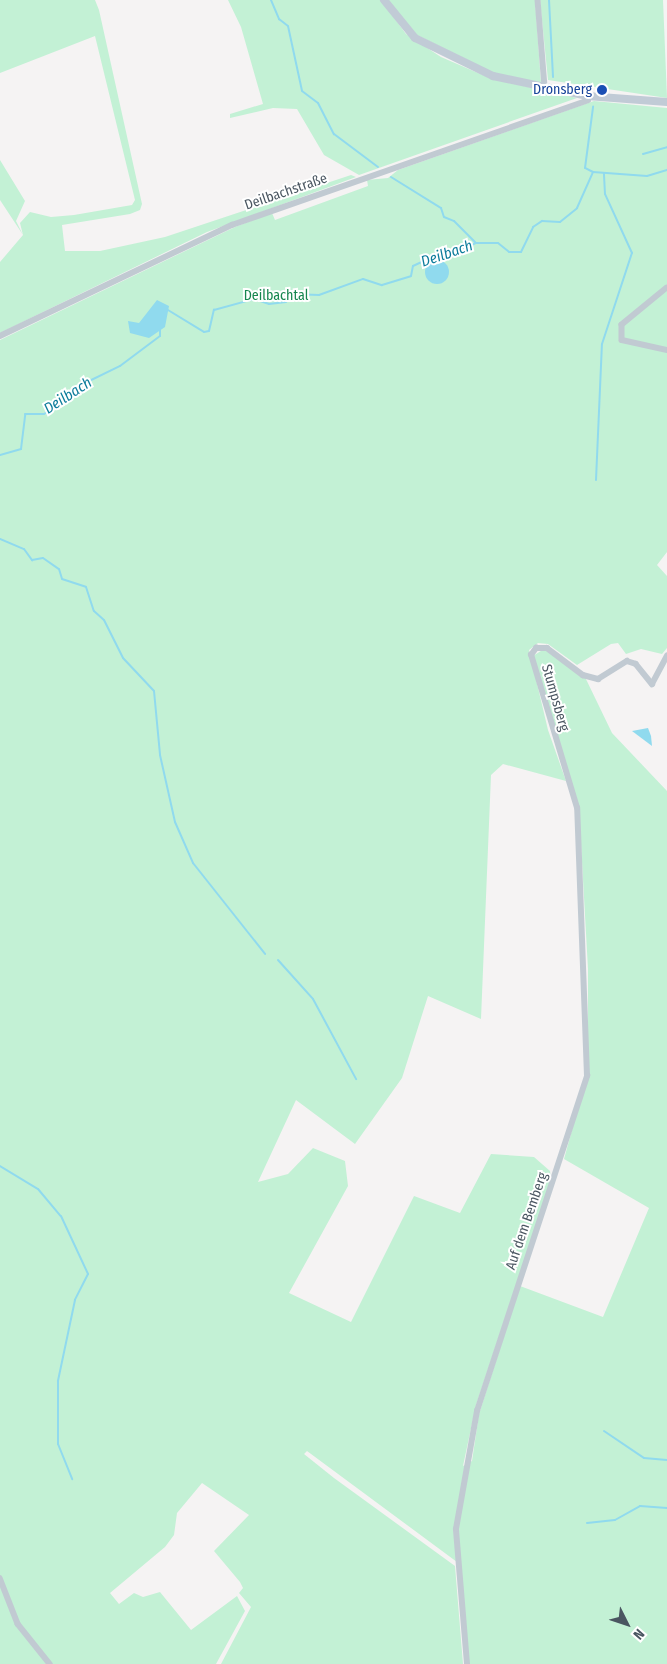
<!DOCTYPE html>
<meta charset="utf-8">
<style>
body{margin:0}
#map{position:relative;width:667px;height:1664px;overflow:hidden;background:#f5f3f3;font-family:"Fira Sans Condensed",sans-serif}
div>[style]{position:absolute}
.green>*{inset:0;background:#c3f1d5}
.water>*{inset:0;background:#90daee}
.round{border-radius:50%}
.stream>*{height:2px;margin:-1px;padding:0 1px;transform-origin:1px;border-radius:1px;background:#90daee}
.street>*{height:5.5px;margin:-2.75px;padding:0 2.75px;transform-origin:2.75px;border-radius:2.75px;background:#c1cad2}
.secondary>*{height:8px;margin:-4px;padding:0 4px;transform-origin:4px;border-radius:4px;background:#c1cbd6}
.dots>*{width:14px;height:14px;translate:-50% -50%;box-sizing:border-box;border:2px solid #fff;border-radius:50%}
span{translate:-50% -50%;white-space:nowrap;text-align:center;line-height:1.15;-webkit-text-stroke:4px #fff;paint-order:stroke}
.transit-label{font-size:14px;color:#164399}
.right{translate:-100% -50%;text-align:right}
.street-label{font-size:14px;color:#4a5661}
.park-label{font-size:14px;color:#17864f}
.water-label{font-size:15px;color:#0c7c9b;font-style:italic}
.north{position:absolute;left:602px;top:1599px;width:50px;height:50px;-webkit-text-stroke:4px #fff;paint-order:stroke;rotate:131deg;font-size:14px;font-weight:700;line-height:20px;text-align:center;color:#4a5661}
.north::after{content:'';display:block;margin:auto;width:18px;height:22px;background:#4a5661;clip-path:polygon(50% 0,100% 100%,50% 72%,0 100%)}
</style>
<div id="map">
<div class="green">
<div style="clip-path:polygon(0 0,95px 0,99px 10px,142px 204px,140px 210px,130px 214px,62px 225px,65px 251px,100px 251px,165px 237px,351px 175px,356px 177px,207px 232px,0 333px,0 262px,23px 235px,0 200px,0 160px,25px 201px,16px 221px,23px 235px,20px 223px,30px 212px,51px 217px,74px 215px,132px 205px,135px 200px,95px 36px,0 73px)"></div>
<div style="clip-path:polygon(228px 0,381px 0,406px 34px,441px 57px,492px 79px,577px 98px,359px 175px,324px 155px,297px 109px,273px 108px,230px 118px,230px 114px,263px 104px,241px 27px)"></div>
<div style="clip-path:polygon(388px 0,535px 0,541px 83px,494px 73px,417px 35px)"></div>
<div style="clip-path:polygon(540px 0,663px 0,667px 98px,548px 80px)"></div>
<div style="clip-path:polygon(594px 101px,667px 108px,667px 552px,657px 565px,667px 576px,667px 648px,662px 654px,641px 649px,626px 654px,618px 643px,611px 644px,577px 665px,548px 644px,538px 643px,529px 650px,548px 730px,566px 781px,503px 764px,491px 775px,481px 1019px,428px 996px,402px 1078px,355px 1144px,296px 1100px,258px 1182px,288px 1174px,313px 1148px,345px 1161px,348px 1186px,289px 1293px,351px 1322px,414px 1196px,460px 1213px,491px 1154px,534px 1157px,550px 1171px,551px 1180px,476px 1405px,463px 1466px,472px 1461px,479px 1414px,520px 1286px,603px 1317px,649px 1208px,564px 1159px,588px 1072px,588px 969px,579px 808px,533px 656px,544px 649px,584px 675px,612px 733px,667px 791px,667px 1664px,468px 1664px,457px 1562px,307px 1451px,304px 1454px,334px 1478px,455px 1566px,463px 1664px,221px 1664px,251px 1607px,239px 1593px,243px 1588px,240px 1582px,214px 1551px,249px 1515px,202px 1483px,177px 1513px,174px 1535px,165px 1547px,110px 1593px,119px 1604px,134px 1593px,143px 1597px,160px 1592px,191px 1630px,237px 1596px,245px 1611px,216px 1664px,0 1664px,0 340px,235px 227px,272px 213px,275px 220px,368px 186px,367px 180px,388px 178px,398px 170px)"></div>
</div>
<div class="water">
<div class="round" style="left:425px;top:260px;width:24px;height:24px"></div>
<div style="clip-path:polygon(157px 300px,169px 306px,165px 327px,149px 338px,130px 333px,128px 321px,139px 323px)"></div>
<div style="clip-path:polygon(648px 728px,651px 736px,652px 746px,632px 731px)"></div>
</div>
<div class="stream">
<div style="left:271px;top:0;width:21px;rotate:67deg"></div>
<div style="left:279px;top:19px;width:11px;rotate:38deg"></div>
<div style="left:288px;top:26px;width:66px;rotate:77.8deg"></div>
<div style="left:302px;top:91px;width:20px;rotate:37deg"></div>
<div style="left:318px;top:103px;width:35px;rotate:63deg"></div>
<div style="left:334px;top:134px;width:55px;rotate:36.9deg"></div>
<div style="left:549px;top:0;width:77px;rotate:87deg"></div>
<div style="left:643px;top:154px;width:25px;rotate:-16deg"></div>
<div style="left:593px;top:172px;width:9px;rotate:-153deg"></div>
<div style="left:585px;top:168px;width:62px;rotate:-82.5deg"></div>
<div style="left:391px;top:177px;width:59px;rotate:31.8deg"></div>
<div style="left:441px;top:208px;width:9px;rotate:72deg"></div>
<div style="left:444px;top:217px;width:11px;rotate:22deg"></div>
<div style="left:454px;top:221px;width:30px;rotate:45deg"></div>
<div style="left:168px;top:310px;width:42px;rotate:31.4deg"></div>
<div style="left:204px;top:332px;width:5px;rotate:-11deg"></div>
<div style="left:209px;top:331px;width:22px;rotate:-77deg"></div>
<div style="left:214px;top:310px;width:41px;rotate:-15.4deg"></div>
<div style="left:254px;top:299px;width:16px;rotate:18deg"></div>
<div style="left:269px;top:304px;width:17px;rotate:-7deg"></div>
<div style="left:286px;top:302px;width:10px;rotate:-53deg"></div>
<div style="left:292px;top:294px;width:27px;rotate:2deg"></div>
<div style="left:319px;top:295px;width:47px;rotate:-20deg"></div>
<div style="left:363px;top:279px;width:20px;rotate:18deg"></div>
<div style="left:382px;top:285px;width:30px;rotate:-17deg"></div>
<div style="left:411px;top:276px;width:10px;rotate:-79deg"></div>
<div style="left:413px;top:266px;width:31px;rotate:-25deg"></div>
<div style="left:441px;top:253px;width:15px"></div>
<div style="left:456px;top:253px;width:22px;rotate:-27deg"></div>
<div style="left:476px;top:243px;width:22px"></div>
<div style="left:498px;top:243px;width:14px;rotate:39deg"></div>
<div style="left:509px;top:252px;width:12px"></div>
<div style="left:521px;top:252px;width:28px;rotate:-64deg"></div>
<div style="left:533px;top:227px;width:11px;rotate:-34deg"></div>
<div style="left:542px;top:221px;width:18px;rotate:3deg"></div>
<div style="left:560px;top:222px;width:22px;rotate:-39deg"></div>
<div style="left:577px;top:208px;width:39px;rotate:-66deg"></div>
<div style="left:593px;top:172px;width:54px;rotate:4.2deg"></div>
<div style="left:647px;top:176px;width:21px;rotate:-17deg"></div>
<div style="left:0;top:455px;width:22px;rotate:-16deg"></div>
<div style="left:21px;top:449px;width:35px;rotate:-83deg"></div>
<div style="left:25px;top:414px;width:19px"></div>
<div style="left:44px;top:414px;width:22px;rotate:-32deg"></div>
<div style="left:63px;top:402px;width:25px;rotate:-43deg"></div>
<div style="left:81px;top:385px;width:43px;rotate:-26deg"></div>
<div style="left:120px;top:366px;width:50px;rotate:-36.9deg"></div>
<div style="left:160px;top:336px;width:7px;rotate:-90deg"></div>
<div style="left:596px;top:480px;width:136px;rotate:-87.5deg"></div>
<div style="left:602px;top:344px;width:96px;rotate:-71.8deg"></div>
<div style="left:632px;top:253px;width:65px;rotate:-114.6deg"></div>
<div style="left:605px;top:194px;width:21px;rotate:-93deg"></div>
<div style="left:0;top:539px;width:26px;rotate:23deg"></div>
<div style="left:24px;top:549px;width:14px;rotate:54deg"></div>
<div style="left:32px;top:560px;width:11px;rotate:-10deg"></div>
<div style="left:43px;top:558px;width:19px;rotate:35deg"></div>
<div style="left:59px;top:569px;width:10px;rotate:73deg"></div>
<div style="left:62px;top:579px;width:25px;rotate:18deg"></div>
<div style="left:86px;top:587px;width:25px;rotate:72deg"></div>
<div style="left:94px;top:611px;width:13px;rotate:42deg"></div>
<div style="left:104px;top:620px;width:42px;rotate:63.4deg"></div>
<div style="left:123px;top:658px;width:45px;rotate:46.8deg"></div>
<div style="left:154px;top:691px;width:64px;rotate:84.6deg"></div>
<div style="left:160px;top:755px;width:69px;rotate:77.4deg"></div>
<div style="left:175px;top:822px;width:45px;rotate:66.3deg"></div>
<div style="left:193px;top:863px;width:116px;rotate:51.6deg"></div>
<div style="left:278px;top:960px;width:52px;rotate:48.1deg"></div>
<div style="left:313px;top:999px;width:91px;rotate:61.7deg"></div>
<div style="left:0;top:1166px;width:44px;rotate:31.2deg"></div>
<div style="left:38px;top:1189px;width:35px;rotate:50deg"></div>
<div style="left:61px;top:1216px;width:64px;rotate:65deg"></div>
<div style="left:88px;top:1274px;width:29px;rotate:117deg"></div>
<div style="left:75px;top:1300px;width:83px;rotate:101.9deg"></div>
<div style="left:58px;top:1381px;width:63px;rotate:90deg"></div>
<div style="left:58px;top:1444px;width:38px;rotate:68deg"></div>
<div style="left:604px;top:1431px;width:48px;rotate:34deg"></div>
<div style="left:644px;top:1458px;width:23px;rotate:5deg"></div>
<div style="left:587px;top:1523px;width:28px;rotate:-6deg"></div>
<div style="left:615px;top:1520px;width:29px;rotate:-29deg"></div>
<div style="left:640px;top:1506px;width:27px;rotate:4deg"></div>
</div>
<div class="street">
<div style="left:538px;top:0;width:87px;rotate:85.4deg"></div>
<div style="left:667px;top:288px;width:58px;rotate:140.6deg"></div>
<div style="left:622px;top:325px;width:15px;rotate:90deg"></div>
<div style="left:622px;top:340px;width:46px;rotate:12.5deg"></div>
<div style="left:0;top:336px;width:257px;rotate:-25.6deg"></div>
<div style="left:232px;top:225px;width:377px;rotate:-19.3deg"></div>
<div style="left:588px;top:100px;width:4px;rotate:-104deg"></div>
<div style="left:0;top:1578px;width:49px;rotate:68.6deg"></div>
<div style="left:18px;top:1624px;width:51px;rotate:51.3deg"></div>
<div style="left:467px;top:1664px;width:135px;rotate:-94.7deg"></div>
<div style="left:456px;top:1529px;width:120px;rotate:-79.9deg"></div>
<div style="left:477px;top:1411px;width:353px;rotate:-71.8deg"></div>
<div style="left:587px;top:1076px;width:268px;rotate:-92.1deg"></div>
<div style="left:577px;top:808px;width:160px;rotate:-106.7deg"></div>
<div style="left:531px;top:655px;width:9px;rotate:-54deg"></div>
<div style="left:536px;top:648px;width:11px"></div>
<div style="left:547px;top:648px;width:45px;rotate:36.9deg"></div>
<div style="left:583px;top:675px;width:16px;rotate:15deg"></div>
<div style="left:598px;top:679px;width:34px;rotate:-32deg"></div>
<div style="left:627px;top:661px;width:9px;rotate:18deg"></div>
<div style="left:636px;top:664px;width:26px;rotate:51deg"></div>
<div style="left:652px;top:684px;width:32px;rotate:-62deg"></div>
</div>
<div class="secondary">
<div style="left:384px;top:0;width:49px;rotate:50.8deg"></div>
<div style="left:415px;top:38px;width:87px;rotate:26deg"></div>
<div style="left:493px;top:76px;width:96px;rotate:12deg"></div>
<div style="left:587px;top:96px;width:80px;rotate:4.3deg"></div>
</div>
<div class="dots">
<div style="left:602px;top:90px;background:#1a4fb4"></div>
</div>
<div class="transit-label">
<span class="right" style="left:592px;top:90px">Dronsberg</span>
</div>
<div class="street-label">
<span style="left:286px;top:192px;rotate:-19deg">Deilbachstraße</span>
<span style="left:555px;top:698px;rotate:74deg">Stumpsberg</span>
<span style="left:527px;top:1221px;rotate:-71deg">Auf dem Bemberg</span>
</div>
<div class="park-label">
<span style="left:276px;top:296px">Deilbachtal</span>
</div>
<div class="water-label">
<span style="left:447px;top:254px;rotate:-19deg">Deilbach</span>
<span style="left:68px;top:396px;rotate:-33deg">Deilbach</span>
</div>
<div class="north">N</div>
</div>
